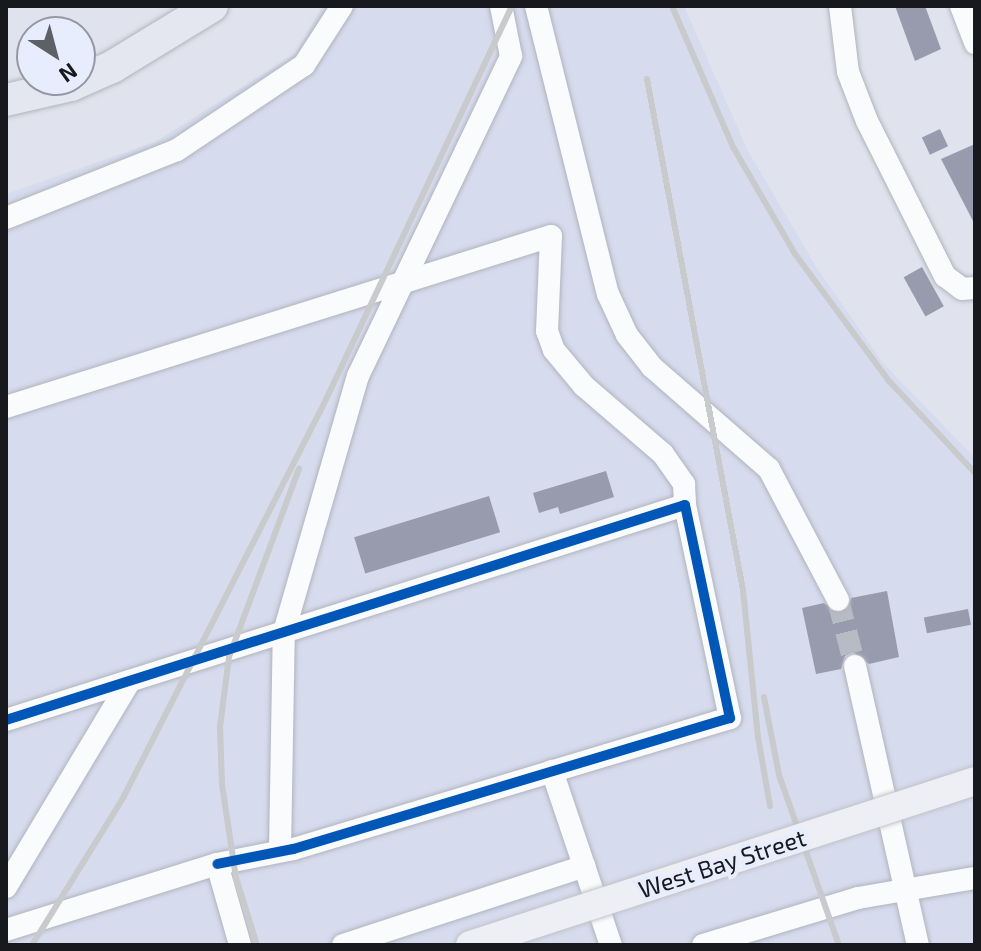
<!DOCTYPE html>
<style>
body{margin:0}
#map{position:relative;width:981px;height:951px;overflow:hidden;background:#e0e3ed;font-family:"Exo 2",sans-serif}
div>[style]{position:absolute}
.built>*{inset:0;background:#d6dbee}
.building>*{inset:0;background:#979bad;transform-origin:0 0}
.minor-tunnel>*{height:22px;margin-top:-11px;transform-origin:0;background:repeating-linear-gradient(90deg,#b8bbc4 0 22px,transparent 0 33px)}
.roads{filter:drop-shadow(0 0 2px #b1b4bc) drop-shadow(0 0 2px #b1b4bc)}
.minor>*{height:22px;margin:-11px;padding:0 11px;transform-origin:11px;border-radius:11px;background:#fafbfc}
.highway>*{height:32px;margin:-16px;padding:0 16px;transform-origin:16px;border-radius:16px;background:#e4e7f0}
.rail>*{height:6px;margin:-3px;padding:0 3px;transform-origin:3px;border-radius:3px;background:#c8cacc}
.bridges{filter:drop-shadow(0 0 2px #c1c2c7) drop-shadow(0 0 2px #c1c2c7)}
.major-bridge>*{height:28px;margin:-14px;padding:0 14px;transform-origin:14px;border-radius:14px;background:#eeeff5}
.cycleway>*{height:10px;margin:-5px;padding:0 5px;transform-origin:5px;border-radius:5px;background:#0057b8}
span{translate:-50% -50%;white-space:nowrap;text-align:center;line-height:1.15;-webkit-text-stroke:8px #e8edfd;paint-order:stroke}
.street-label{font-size:24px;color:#17191f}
.frame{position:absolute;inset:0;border:8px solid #17191f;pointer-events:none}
.north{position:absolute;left:16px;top:16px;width:80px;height:80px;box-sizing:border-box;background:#e8edfd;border:2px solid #9498a4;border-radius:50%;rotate:144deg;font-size:22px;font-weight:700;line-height:32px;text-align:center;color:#17191f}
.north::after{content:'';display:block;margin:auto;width:28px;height:36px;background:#5d6067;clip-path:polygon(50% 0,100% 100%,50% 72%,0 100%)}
</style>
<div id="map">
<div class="built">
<div style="clip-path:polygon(323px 6px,684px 6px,748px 151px,817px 268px,883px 363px,975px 458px,975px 945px,6px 945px,6px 194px,155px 142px,295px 54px)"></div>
</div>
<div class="building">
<div style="clip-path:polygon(895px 6px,925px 6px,941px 49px,915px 61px)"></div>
<div style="left:940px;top:129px;width:19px;height:20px;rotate:65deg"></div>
<div style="clip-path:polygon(975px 144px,975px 225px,941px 159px)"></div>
<div style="left:922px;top:267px;width:45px;height:21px;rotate:61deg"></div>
<div style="clip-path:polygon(606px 471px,614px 497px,560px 514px,558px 507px,539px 513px,533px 493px)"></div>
<div style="left:489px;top:496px;width:38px;height:141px;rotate:73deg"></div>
<div style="clip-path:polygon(887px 591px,899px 657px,869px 664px,853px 652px,845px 656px,841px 669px,816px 674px,802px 608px,824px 603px,838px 614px,849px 608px,851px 598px)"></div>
<div style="left:968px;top:609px;width:16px;height:45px;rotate:79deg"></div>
</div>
<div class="minor-tunnel">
<div style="left:838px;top:600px;width:68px;rotate:75.6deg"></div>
</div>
<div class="roads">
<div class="minor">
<div style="left:536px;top:6px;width:297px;rotate:76deg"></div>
<div style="left:608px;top:294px;width:45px;rotate:65.1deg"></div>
<div style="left:627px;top:335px;width:41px;rotate:52deg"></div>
<div style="left:652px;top:367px;width:155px;rotate:41.1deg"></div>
<div style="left:769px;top:469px;width:148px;rotate:62.2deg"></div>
<div style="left:840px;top:6px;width:66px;rotate:83.1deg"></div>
<div style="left:848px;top:72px;width:53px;rotate:68.8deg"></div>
<div style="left:867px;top:121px;width:174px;rotate:63.3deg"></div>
<div style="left:945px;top:276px;width:21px;rotate:37deg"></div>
<div style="left:962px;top:289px;width:13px;rotate:-4deg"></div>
<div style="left:961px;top:6px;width:40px;rotate:69deg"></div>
<div style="left:6px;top:218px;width:184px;rotate:-21.7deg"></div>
<div style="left:177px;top:150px;width:153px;rotate:-33.8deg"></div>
<div style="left:304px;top:65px;width:70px;rotate:-57.2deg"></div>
<div style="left:6px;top:407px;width:571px;rotate:-17.42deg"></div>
<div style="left:551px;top:236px;width:95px;rotate:92.4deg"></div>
<div style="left:547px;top:331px;width:20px;rotate:70deg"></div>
<div style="left:554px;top:350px;width:47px;rotate:50.2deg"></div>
<div style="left:584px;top:386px;width:104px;rotate:40.7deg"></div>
<div style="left:663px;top:454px;width:37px;rotate:55deg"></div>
<div style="left:684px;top:484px;width:21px;rotate:87deg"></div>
<div style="left:855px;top:666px;width:286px;rotate:77.3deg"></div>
<div style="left:6px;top:720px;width:712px;rotate:-17.57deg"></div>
<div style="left:685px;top:505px;width:218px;rotate:78.1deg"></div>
<div style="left:730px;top:718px;width:456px;rotate:163.3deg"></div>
<div style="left:293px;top:849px;width:77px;rotate:168.8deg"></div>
<div style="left:552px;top:771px;width:184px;rotate:71.3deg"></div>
<div style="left:280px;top:851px;width:219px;rotate:-89deg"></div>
<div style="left:284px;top:632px;width:266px;rotate:-73.9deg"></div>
<div style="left:358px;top:376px;width:355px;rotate:-64.4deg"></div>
<div style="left:511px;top:56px;width:51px;rotate:-101.3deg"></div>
<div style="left:6px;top:887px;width:240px;rotate:-59deg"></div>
<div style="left:6px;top:930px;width:221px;rotate:-17.4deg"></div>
<div style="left:217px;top:864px;width:84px;rotate:74.1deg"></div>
<div style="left:343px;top:945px;width:254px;rotate:-18.1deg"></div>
<div style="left:703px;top:945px;width:162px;rotate:-16.9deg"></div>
<div style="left:858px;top:898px;width:119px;rotate:-9.7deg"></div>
</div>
<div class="highway">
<div style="left:6px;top:100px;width:67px;rotate:-13deg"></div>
<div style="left:71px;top:85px;width:45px;rotate:-23.7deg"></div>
<div style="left:112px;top:67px;width:117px;rotate:-31.4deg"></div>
</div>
</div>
<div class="rail">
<div style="left:672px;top:6px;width:154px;rotate:66.6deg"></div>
<div style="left:733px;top:147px;width:124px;rotate:59.9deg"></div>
<div style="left:795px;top:254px;width:158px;rotate:53.5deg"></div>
<div style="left:889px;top:381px;width:126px;rotate:46.9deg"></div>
<div style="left:647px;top:79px;width:520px;rotate:79.36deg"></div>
<div style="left:743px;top:590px;width:148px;rotate:84.2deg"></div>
<div style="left:758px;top:737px;width:70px;rotate:80.1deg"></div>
<div style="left:764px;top:697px;width:79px;rotate:79.1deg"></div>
<div style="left:779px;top:775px;width:180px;rotate:70.6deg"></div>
<div style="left:32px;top:945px;width:173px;rotate:-58.2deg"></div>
<div style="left:123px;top:798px;width:433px;rotate:-63deg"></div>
<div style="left:320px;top:412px;width:449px;rotate:-64.7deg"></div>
<div style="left:257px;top:945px;width:70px;rotate:-107.4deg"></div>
<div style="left:236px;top:878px;width:95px;rotate:-98.5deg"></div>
<div style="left:222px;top:784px;width:57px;rotate:-92deg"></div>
<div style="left:220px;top:727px;width:71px;rotate:-82.7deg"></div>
<div style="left:229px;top:657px;width:201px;rotate:-69.6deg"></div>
</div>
<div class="bridges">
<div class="major-bridge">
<div style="left:470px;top:945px;width:531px;rotate:-17.99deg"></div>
</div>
</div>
<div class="cycleway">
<div style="left:6px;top:720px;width:712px;rotate:-17.57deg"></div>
<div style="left:685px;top:505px;width:218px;rotate:78.1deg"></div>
<div style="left:730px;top:718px;width:456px;rotate:163.3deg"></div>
<div style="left:293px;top:849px;width:77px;rotate:168.8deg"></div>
</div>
<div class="street-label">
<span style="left:722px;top:863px;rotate:-18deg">West Bay Street</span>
</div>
<div class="frame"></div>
<div class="north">N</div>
</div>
